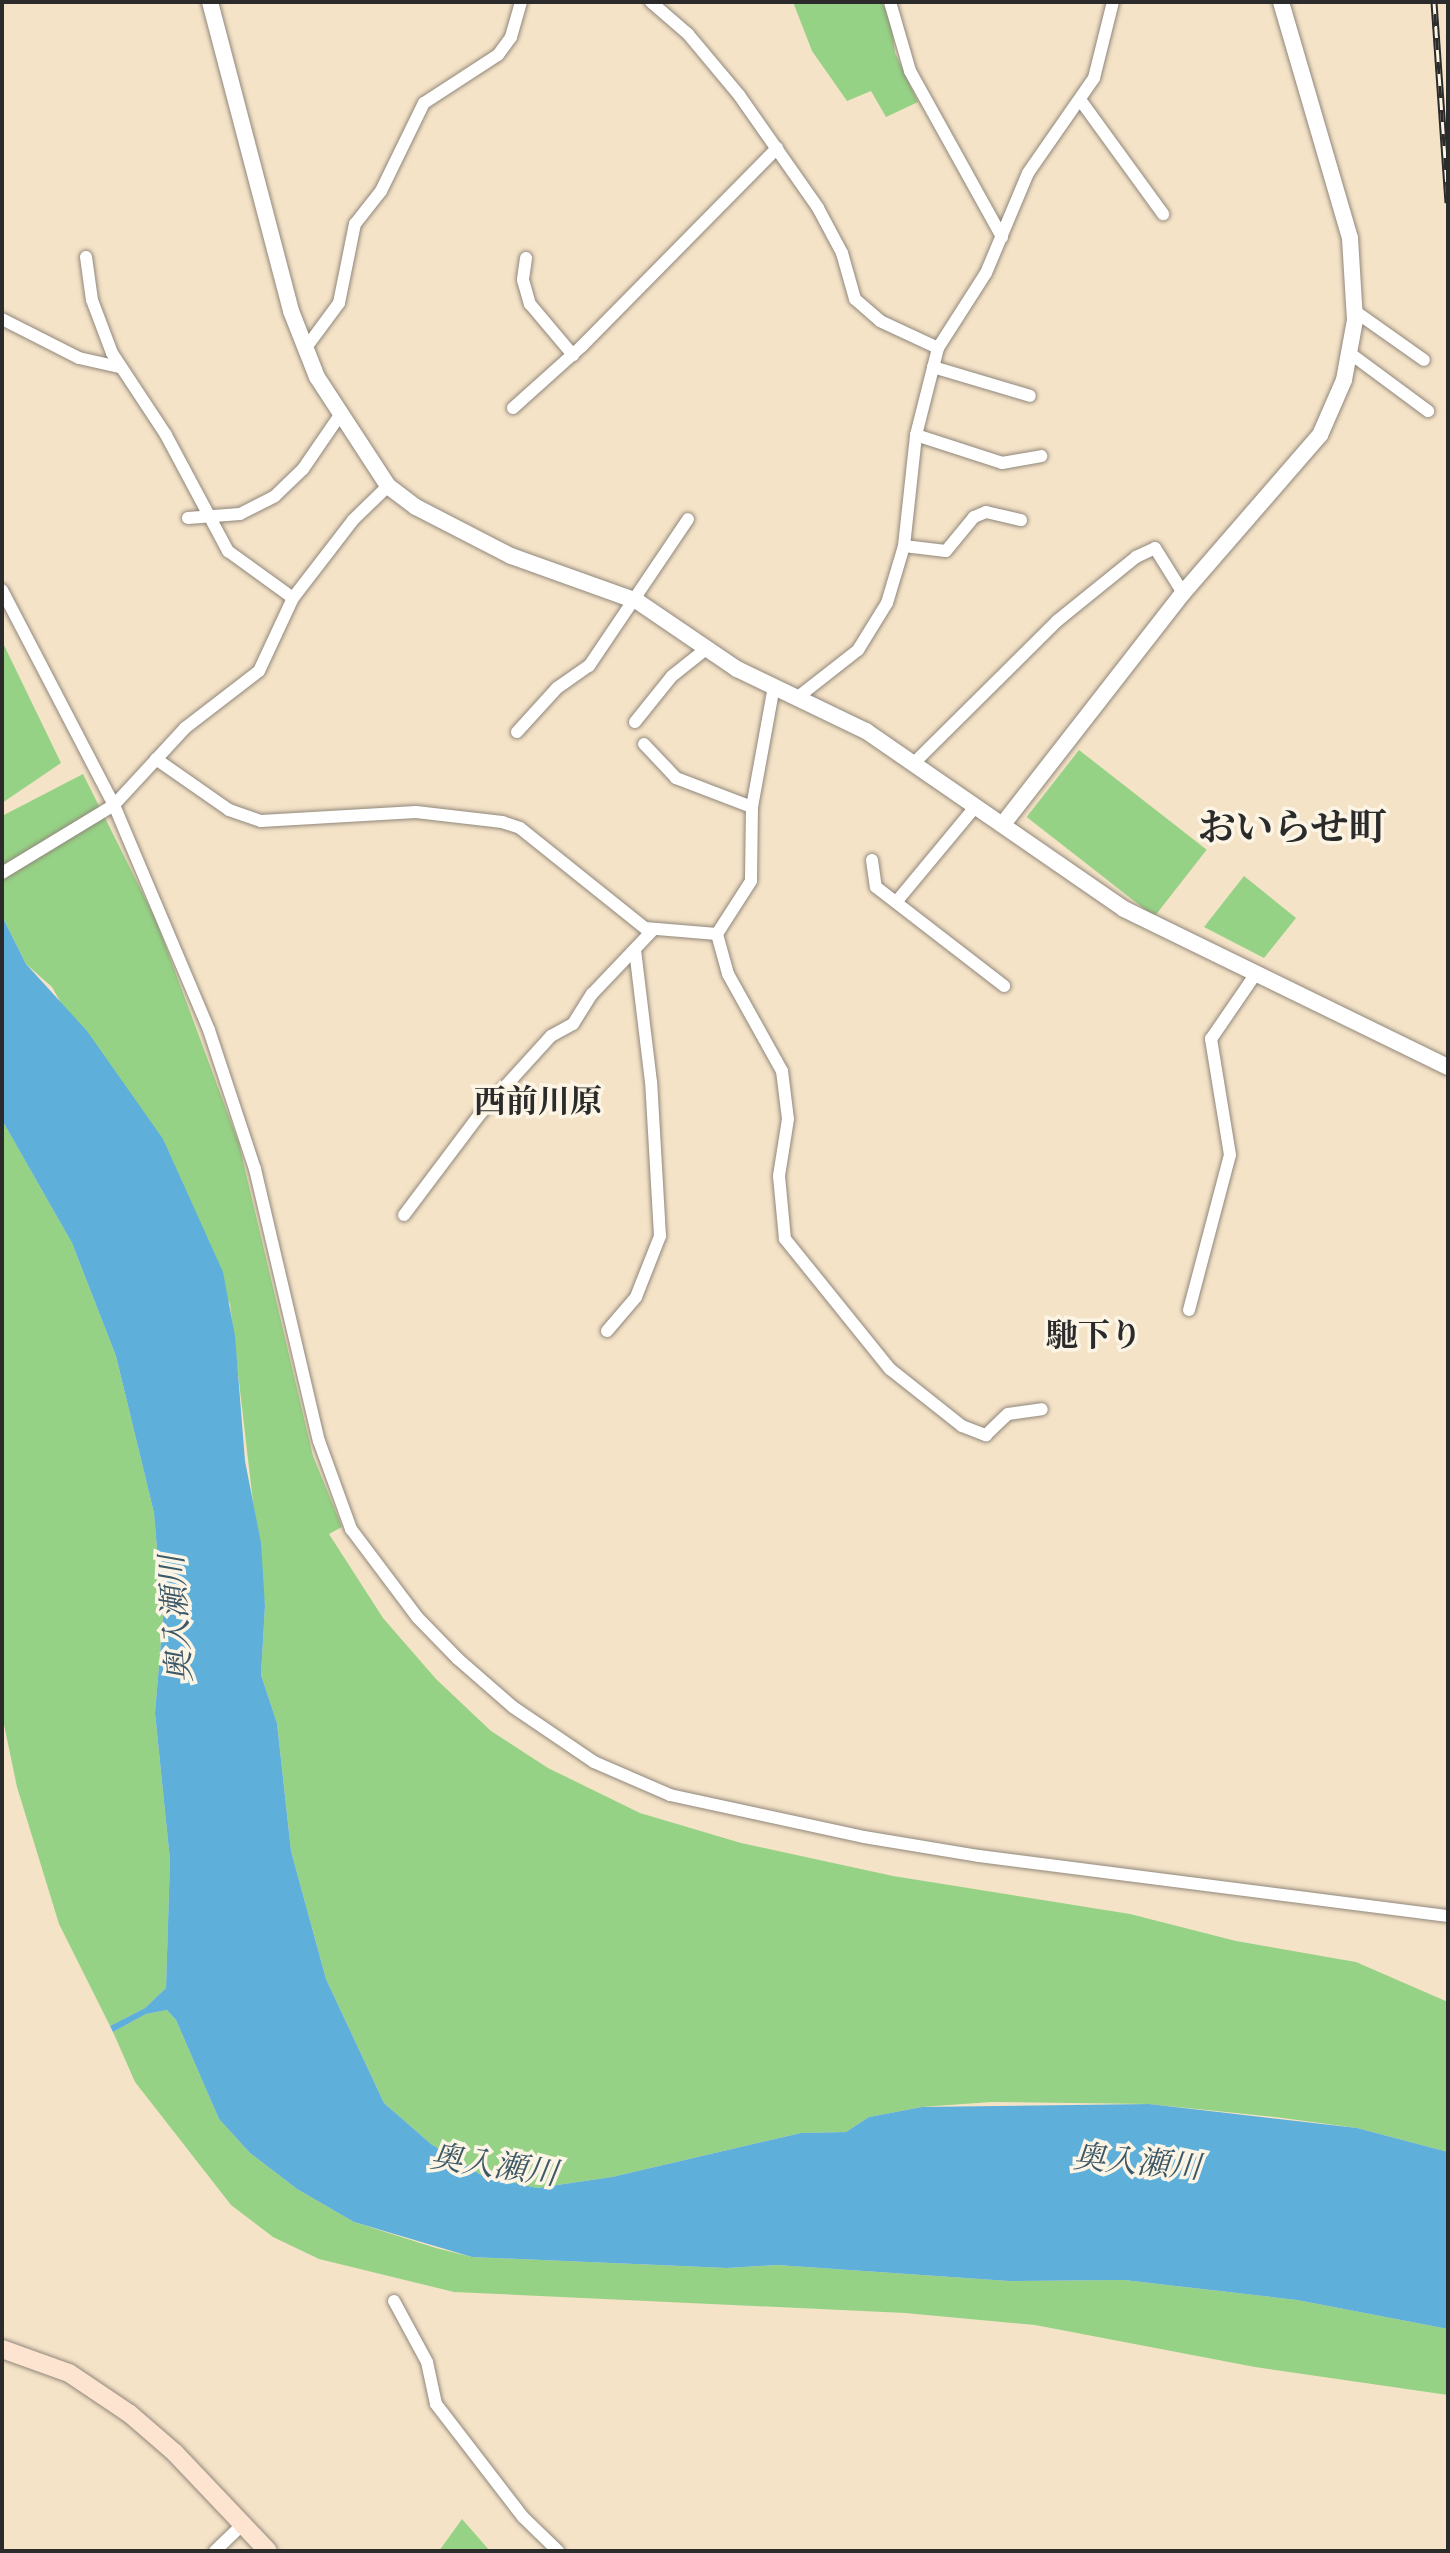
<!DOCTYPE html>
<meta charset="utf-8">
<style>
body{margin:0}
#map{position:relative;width:1450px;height:2553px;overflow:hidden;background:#f5e3c8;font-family:"IM FELL Great Primer","Noto Serif JP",serif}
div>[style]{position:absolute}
.green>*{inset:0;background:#96d286;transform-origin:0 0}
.water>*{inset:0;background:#5eafd9}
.roads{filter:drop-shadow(0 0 2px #90877a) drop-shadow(0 0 2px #90877a)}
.minor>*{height:12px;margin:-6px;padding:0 6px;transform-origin:6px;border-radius:6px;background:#fff}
.tertiary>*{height:16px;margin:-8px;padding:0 8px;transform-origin:8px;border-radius:8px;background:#fff}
.secondary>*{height:18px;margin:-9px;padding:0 9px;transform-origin:9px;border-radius:9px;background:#fde4d1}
.rail>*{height:7px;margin-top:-3.5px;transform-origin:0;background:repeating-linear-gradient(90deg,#fcf5e5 0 12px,#2b2b2b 0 24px);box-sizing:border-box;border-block:2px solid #2b2b2b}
span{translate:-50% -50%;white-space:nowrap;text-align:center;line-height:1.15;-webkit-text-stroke:7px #fcf5e5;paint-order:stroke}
.neighbourhood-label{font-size:32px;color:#2b2b2b;font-weight:700}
.water-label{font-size:32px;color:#3d5968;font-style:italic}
.district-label{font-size:38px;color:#2b2b2b;font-weight:700}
.frame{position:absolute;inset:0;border:4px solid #2b2b2b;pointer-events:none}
</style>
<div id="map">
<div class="green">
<div style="clip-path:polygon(793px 2px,882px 2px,891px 21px,895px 53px,918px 102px,886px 117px,871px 91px,847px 101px,812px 51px)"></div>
<div style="clip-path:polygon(2px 641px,61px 763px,2px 803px)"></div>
<div style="left:1079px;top:750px;width:162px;height:85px;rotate:38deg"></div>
<div style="clip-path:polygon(83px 774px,156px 920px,239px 1144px,313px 1456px,342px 1527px,329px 1534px,383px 1618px,436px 1679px,491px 1731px,548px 1768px,640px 1813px,741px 1843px,893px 1876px,1130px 1914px,1236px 1941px,1356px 1962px,1448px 2002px,1448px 2152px,1357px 2128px,1275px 2117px,1148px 2104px,991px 2102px,922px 2107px,869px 2117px,846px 2132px,801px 2133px,612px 2177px,537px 2188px,481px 2175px,431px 2144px,384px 2103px,326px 1979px,291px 1851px,277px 1723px,261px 1675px,265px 1606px,230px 1304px,52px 987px,26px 964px,2px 916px,2px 816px)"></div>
<div style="clip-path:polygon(1244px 876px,1296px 918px,1264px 958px,1204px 927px)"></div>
<div style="clip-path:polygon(2px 1120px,72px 1243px,116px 1356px,154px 1513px,163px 1618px,155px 1713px,170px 1860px,166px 1988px,145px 2008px,110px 2026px,59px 1924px,17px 1787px,2px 1715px)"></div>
<div style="clip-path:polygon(167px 2010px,176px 2020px,219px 2119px,250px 2153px,297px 2189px,354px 2222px,436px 2248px,472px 2257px,727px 2268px,777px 2265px,1009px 2281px,1124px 2280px,1297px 2300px,1448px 2329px,1448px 2395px,1255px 2367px,1035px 2325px,905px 2313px,454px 2292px,319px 2259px,273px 2237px,231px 2205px,135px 2082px,113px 2032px,146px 2014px)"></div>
<div style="clip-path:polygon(462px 2519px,490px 2551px,439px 2551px)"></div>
</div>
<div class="water">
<div style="clip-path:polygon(2px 916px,26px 964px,87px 1031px,163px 1139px,223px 1272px,235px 1336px,245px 1461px,261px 1543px,265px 1606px,261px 1675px,277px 1723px,291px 1851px,326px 1979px,384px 2103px,431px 2144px,481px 2175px,537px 2188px,612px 2177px,801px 2133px,846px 2132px,869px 2117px,922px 2107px,1149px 2104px,1357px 2128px,1448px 2152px,1448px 2329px,1297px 2300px,1124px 2280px,1009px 2281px,777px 2265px,727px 2268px,472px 2257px,354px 2222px,297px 2189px,250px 2153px,219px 2119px,176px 2020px,167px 2010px,146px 2014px,113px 2032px,110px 2026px,145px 2008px,166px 1988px,170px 1860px,155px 1713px,163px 1618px,154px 1513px,116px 1356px,72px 1243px,2px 1120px)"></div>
</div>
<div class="roads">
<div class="minor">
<div style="left:651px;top:2px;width:49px;rotate:40.9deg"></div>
<div style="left:688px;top:34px;width:80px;rotate:50.1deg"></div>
<div style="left:739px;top:95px;width:138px;rotate:55deg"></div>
<div style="left:818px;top:208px;width:51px;rotate:61.9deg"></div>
<div style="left:842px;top:253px;width:48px;rotate:74.2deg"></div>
<div style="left:855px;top:299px;width:33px;rotate:41deg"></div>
<div style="left:880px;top:321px;width:64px;rotate:25deg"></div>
<div style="left:890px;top:2px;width:72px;rotate:73.8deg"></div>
<div style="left:910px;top:71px;width:190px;rotate:61deg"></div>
<div style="left:1081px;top:101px;width:140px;rotate:54deg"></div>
<div style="left:86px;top:257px;width:43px;rotate:82.1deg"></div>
<div style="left:92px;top:300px;width:57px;rotate:69.3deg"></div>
<div style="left:112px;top:353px;width:98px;rotate:56.6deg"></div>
<div style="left:166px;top:435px;width:132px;rotate:61.9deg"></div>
<div style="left:228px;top:551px;width:80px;rotate:35.9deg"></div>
<div style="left:526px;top:258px;width:22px;rotate:98deg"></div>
<div style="left:523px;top:280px;width:25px;rotate:74deg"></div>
<div style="left:530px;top:304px;width:67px;rotate:49.9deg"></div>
<div style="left:1356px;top:312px;width:83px;rotate:35.2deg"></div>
<div style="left:2px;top:319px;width:86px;rotate:26.9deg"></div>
<div style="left:79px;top:358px;width:41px;rotate:12.7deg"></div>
<div style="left:305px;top:349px;width:57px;rotate:-53.5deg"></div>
<div style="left:339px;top:303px;width:81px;rotate:-78.6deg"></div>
<div style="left:355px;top:224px;width:42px;rotate:-51.8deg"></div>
<div style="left:381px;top:191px;width:98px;rotate:-64deg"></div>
<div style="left:424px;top:103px;width:88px;rotate:-33deg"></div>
<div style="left:498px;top:55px;width:22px;rotate:-54deg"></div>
<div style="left:511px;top:37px;width:36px;rotate:-74deg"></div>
<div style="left:1351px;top:354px;width:96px;rotate:36.5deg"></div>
<div style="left:933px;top:367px;width:101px;rotate:16.6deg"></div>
<div style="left:513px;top:408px;width:93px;rotate:-41.9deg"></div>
<div style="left:582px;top:346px;width:278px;rotate:-45.4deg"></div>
<div style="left:916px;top:435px;width:90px;rotate:18deg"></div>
<div style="left:1002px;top:463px;width:40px;rotate:-10deg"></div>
<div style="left:188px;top:518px;width:52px;rotate:-4.4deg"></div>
<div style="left:240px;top:514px;width:39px;rotate:-27deg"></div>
<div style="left:275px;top:496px;width:39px;rotate:-44deg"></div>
<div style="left:303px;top:469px;width:65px;rotate:-55.6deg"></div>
<div style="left:904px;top:546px;width:42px;rotate:6.8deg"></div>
<div style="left:946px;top:551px;width:44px;rotate:-50.5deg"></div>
<div style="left:974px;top:517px;width:13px;rotate:-23deg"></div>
<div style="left:986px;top:512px;width:36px;rotate:13deg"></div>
<div style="left:2px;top:590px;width:242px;rotate:62.5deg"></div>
<div style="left:114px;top:805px;width:244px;rotate:67.1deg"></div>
<div style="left:209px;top:1030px;width:146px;rotate:71.7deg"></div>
<div style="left:255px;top:1169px;width:279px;rotate:76.8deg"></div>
<div style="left:319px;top:1441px;width:94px;rotate:70deg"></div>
<div style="left:351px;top:1529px;width:110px;rotate:53.1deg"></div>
<div style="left:417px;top:1617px;width:59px;rotate:45.7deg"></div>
<div style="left:458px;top:1659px;width:73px;rotate:41.1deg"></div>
<div style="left:513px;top:1707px;width:98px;rotate:34.2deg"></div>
<div style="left:594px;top:1762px;width:83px;rotate:23.5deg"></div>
<div style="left:670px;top:1795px;width:198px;rotate:12.2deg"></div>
<div style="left:864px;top:1837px;width:117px;rotate:9.4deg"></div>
<div style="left:979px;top:1856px;width:473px;rotate:7.3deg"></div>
<div style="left:774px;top:686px;width:123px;rotate:100.3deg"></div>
<div style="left:752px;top:807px;width:74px;rotate:90.8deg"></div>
<div style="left:751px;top:881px;width:63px;rotate:122.7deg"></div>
<div style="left:717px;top:934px;width:41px;rotate:74.6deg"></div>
<div style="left:728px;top:974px;width:111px;rotate:60.9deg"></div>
<div style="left:782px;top:1071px;width:48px;rotate:82.9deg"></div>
<div style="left:788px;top:1119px;width:58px;rotate:99deg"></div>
<div style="left:779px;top:1176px;width:63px;rotate:84.6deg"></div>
<div style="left:785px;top:1239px;width:167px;rotate:51.1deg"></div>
<div style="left:890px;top:1369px;width:92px;rotate:38.4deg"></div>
<div style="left:962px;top:1426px;width:26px;rotate:21deg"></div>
<div style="left:986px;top:1435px;width:30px;rotate:-44deg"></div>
<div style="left:1008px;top:1414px;width:34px;rotate:-8deg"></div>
<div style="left:798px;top:697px;width:76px;rotate:-38.1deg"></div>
<div style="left:858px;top:650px;width:55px;rotate:-58.3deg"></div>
<div style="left:887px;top:603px;width:59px;rotate:-73.4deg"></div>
<div style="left:904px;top:546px;width:112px;rotate:-83.8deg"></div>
<div style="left:916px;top:435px;width:90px;rotate:-75.8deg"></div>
<div style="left:938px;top:348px;width:89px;rotate:-57.4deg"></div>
<div style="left:986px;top:273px;width:108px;rotate:-67.2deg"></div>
<div style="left:1028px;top:173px;width:116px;rotate:-55.2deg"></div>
<div style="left:1094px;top:78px;width:78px;rotate:-76deg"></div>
<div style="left:635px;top:722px;width:59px;rotate:-51.2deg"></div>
<div style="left:672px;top:676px;width:43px;rotate:-38.5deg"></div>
<div style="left:517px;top:732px;width:59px;rotate:-47.7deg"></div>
<div style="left:557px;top:688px;width:39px;rotate:-35deg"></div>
<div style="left:589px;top:666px;width:177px;rotate:-56deg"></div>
<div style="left:644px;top:744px;width:47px;rotate:46.7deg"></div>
<div style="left:676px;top:778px;width:81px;rotate:20.9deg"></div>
<div style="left:156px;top:759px;width:89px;rotate:34.9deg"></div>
<div style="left:229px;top:810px;width:34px;rotate:19deg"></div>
<div style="left:261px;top:821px;width:155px;rotate:-3.3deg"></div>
<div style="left:416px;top:812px;width:87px;rotate:6.6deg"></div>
<div style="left:502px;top:822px;width:19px;rotate:18deg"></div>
<div style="left:520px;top:828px;width:160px;rotate:38.7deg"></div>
<div style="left:645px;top:928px;width:72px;rotate:4.8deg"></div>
<div style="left:914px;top:763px;width:202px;rotate:-44.8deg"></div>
<div style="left:1057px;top:621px;width:102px;rotate:-39deg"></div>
<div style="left:1136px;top:557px;width:21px;rotate:-25deg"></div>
<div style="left:1155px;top:548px;width:53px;rotate:58.1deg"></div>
<div style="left:872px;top:860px;width:27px;rotate:82deg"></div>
<div style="left:876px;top:887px;width:162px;rotate:37.7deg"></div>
<div style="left:2px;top:873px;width:131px;rotate:-31.3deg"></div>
<div style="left:114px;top:805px;width:105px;rotate:-47.3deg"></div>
<div style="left:185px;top:728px;width:93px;rotate:-37.6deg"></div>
<div style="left:259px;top:671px;width:81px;rotate:-65deg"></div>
<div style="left:293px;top:598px;width:98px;rotate:-52.4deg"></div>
<div style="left:353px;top:520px;width:49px;rotate:-44.2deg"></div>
<div style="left:897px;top:901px;width:124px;rotate:-50.3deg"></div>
<div style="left:404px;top:1215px;width:128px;rotate:-53deg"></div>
<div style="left:481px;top:1113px;width:104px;rotate:-47.7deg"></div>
<div style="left:551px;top:1036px;width:25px;rotate:-29deg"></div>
<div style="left:573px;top:1024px;width:36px;rotate:-58deg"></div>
<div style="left:592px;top:994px;width:88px;rotate:-46.4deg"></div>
<div style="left:1189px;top:1310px;width:160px;rotate:-75.2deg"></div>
<div style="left:1230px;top:1155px;width:118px;rotate:-99.3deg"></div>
<div style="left:1211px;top:1039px;width:78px;rotate:-55.5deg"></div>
<div style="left:607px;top:1331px;width:45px;rotate:-49.5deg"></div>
<div style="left:636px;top:1297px;width:66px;rotate:-68.5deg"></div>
<div style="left:660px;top:1236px;width:154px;rotate:-93.3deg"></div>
<div style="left:651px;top:1082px;width:133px;rotate:-96.9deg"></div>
<div style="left:394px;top:2301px;width:69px;rotate:61.6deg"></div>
<div style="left:427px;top:2362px;width:43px;rotate:77.9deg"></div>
<div style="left:436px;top:2404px;width:143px;rotate:52.4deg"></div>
<div style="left:523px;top:2517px;width:49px;rotate:44.2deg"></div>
<div style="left:215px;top:2551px;width:35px;rotate:-44deg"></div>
</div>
<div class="tertiary">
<div style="left:210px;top:2px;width:319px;rotate:75.3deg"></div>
<div style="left:291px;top:311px;width:71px;rotate:68.5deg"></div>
<div style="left:317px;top:377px;width:130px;rotate:56.9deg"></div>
<div style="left:388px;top:486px;width:35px;rotate:37deg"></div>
<div style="left:416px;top:507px;width:107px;rotate:27.3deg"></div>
<div style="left:511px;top:556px;width:134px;rotate:19.7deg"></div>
<div style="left:637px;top:601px;width:121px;rotate:34.2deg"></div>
<div style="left:737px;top:669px;width:143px;rotate:25.7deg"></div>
<div style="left:866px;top:731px;width:313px;rotate:34.6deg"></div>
<div style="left:1124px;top:909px;width:360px;rotate:26deg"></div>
<div style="left:1003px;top:824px;width:293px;rotate:-52.1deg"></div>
<div style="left:1183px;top:593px;width:209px;rotate:-49.1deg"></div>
<div style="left:1320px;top:435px;width:60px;rotate:-66.4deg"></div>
<div style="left:1344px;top:380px;width:61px;rotate:-79.6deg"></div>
<div style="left:1355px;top:320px;width:82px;rotate:-93.5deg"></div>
<div style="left:1350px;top:238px;width:246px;rotate:-106.3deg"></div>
</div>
<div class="secondary">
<div style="left:2px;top:2349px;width:71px;rotate:19.7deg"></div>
<div style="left:69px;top:2373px;width:73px;rotate:33.9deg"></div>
<div style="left:130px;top:2414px;width:60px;rotate:40.9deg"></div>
<div style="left:175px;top:2453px;width:135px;rotate:46.5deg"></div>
</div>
</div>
<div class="rail">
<div style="left:1434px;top:2px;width:201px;rotate:86deg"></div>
</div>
<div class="neighbourhood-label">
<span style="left:538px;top:1102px">西前川原</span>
<span style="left:1094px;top:1336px">馳下り</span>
</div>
<div class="water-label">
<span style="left:177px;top:1619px;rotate:-94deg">奥入瀬川</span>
<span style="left:1137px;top:2163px;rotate:5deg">奥入瀬川</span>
<span style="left:494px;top:2166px;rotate:8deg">奥入瀬川</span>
</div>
<div class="district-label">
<span style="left:1292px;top:828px">おいらせ町</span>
</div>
<div class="frame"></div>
</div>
